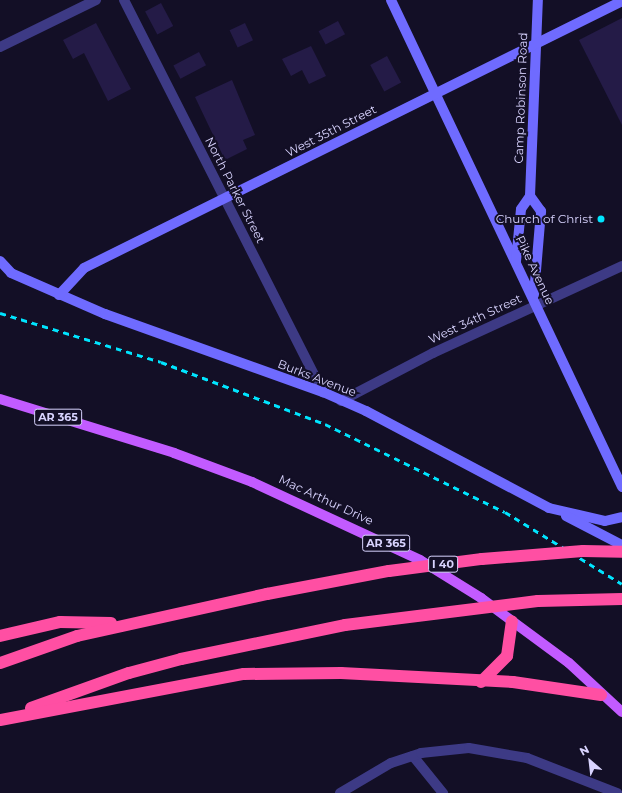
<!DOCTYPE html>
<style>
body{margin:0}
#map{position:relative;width:622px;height:793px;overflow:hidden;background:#130f26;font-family:Montserrat,sans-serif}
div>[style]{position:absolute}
.building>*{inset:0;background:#241b47;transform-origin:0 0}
.street>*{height:10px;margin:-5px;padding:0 5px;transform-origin:5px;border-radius:5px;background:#3d3a85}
.secondary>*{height:10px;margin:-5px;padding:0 5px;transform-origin:5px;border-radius:5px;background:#6f6bff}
.primary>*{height:10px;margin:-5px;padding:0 5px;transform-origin:5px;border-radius:5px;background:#c25bff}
.highway>*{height:12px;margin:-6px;padding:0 6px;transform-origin:6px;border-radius:6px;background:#ff4fa3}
.rail>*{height:3px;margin-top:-1.5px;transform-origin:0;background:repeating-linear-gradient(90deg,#00e5ff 0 6px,transparent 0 11px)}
.highway-bridge>*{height:12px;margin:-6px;padding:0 6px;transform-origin:6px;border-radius:6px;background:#ff4fa3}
.dots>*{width:11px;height:11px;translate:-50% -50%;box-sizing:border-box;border:2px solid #130f26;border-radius:50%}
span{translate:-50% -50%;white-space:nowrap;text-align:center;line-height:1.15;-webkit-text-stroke:4px #130f26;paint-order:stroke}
.shield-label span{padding:1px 3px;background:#130f26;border:1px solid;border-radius:3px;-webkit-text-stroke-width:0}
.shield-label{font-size:11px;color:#d9d4ff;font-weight:700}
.street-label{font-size:12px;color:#d9d4ff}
.poi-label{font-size:12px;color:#d9d4ff}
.right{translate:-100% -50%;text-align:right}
.north{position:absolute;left:570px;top:741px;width:40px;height:40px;-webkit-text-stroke:3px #130f26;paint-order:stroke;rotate:332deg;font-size:11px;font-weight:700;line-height:16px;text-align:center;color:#d9d4ff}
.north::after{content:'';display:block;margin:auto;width:14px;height:18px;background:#d9d4ff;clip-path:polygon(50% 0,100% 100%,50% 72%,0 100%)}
</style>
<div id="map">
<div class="building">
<div style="left:161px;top:3px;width:26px;height:18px;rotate:62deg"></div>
<div style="clip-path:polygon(622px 18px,622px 125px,579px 40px)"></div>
<div style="left:338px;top:21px;width:15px;height:22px;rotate:62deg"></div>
<div style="clip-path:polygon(96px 23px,131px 89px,108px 101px,84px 53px,73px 59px,63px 40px)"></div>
<div style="left:245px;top:23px;width:19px;height:17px;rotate:65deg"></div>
<div style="clip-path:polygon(311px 46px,326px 76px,309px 84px,302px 70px,291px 76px,282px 59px)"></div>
<div style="left:199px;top:52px;width:15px;height:29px;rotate:62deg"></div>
<div style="left:387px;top:56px;width:30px;height:19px;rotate:62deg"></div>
<div style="clip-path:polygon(232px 80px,255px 135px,243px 140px,247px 149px,225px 160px,195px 97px)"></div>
</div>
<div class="street">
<div style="left:124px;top:0;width:440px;rotate:63.1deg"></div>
<div style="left:0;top:47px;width:107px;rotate:-26.1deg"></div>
<div style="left:341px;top:401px;width:104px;rotate:-27.6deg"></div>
<div style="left:433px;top:353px;width:208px;rotate:-24.7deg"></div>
<div style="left:413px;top:756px;width:48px;rotate:51deg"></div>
<div style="left:340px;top:793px;width:59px;rotate:-30.5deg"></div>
<div style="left:391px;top:763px;width:32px;rotate:-18deg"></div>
<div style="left:421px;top:753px;width:48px;rotate:-5.9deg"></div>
<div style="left:469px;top:748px;width:59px;rotate:9.8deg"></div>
<div style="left:527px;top:758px;width:97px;rotate:21.3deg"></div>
</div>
<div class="secondary">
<div style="left:391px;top:0;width:539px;rotate:64.62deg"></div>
<div style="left:530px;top:196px;width:19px;rotate:54deg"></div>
<div style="left:541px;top:211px;width:84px;rotate:94.8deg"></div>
<div style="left:0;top:261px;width:16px;rotate:47deg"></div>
<div style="left:11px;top:273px;width:103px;rotate:23.6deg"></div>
<div style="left:105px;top:314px;width:232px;rotate:19.7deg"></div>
<div style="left:323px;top:392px;width:47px;rotate:23.8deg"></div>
<div style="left:366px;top:411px;width:207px;rotate:27.9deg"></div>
<div style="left:549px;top:508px;width:57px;rotate:13.1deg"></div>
<div style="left:605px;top:521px;width:17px;rotate:-13deg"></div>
<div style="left:516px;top:261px;width:52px;rotate:-84.5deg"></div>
<div style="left:521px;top:209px;width:16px;rotate:-55deg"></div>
<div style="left:530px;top:196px;width:196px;rotate:-87.7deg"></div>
<div style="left:59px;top:295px;width:37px;rotate:-47deg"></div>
<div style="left:84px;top:268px;width:601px;rotate:-26.39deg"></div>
<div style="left:566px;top:516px;width:63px;rotate:27.4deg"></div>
</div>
<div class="primary">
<div style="left:0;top:399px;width:182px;rotate:17.2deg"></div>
<div style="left:174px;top:453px;width:83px;rotate:20.4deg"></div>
<div style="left:252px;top:482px;width:185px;rotate:24.9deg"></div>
<div style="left:420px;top:560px;width:72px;rotate:31.9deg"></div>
<div style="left:481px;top:598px;width:109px;rotate:36.5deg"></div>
<div style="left:569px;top:663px;width:72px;rotate:42.8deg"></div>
</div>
<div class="highway">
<div style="left:0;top:636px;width:62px;rotate:-13.1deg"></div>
<div style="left:60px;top:622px;width:51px;rotate:1.1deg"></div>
<div style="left:0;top:663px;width:82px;rotate:-19.3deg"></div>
<div style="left:77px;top:636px;width:195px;rotate:-12.5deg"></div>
<div style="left:481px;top:682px;width:37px;rotate:-45deg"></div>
<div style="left:507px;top:656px;width:35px;rotate:-82deg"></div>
<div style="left:31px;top:708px;width:104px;rotate:-19.7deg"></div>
<div style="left:129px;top:673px;width:54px;rotate:-15.1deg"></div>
<div style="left:181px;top:659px;width:167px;rotate:-11.7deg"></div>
<div style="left:0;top:720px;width:248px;rotate:-10.7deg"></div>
<div style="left:244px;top:674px;width:97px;rotate:-0.6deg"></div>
<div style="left:341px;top:673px;width:172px;rotate:3deg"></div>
<div style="left:513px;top:682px;width:89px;rotate:8.4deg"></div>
</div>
<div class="rail">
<div style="left:0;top:313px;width:168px;rotate:16.9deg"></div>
<div style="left:161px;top:362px;width:175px;rotate:20.7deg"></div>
<div style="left:325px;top:424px;width:200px;rotate:26.1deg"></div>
<div style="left:505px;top:512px;width:137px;rotate:31.6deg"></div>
</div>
<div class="highway-bridge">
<div style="left:267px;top:594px;width:124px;rotate:-10.7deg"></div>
<div style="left:389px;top:571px;width:94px;rotate:-7.4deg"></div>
<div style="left:482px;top:559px;width:101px;rotate:-4.5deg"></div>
<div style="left:583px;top:551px;width:39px;rotate:1deg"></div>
<div style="left:345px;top:625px;width:194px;rotate:-7.1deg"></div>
<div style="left:538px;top:601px;width:84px;rotate:-1.4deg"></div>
</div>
<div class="dots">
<div style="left:601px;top:219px;background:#00e5ff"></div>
</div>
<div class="shield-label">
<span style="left:58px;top:417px">AR 365</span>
<span style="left:386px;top:543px">AR 365</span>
<span style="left:443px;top:564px">I 40</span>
</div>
<div class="street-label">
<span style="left:521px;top:98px;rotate:-88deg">Camp Robinson Road</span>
<span style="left:331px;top:131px;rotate:-27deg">West 35th Street</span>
<span style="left:235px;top:190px;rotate:63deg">North Parker Street</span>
<span style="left:535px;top:270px;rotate:65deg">Pike Avenue</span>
<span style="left:475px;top:319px;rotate:-25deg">West 34th Street</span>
<span style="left:317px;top:378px;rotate:21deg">Burks Avenue</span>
<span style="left:326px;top:500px;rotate:25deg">Mac Arthur Drive</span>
</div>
<div class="poi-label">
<span class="right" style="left:593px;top:219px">Church of Christ</span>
</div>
<div class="north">N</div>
</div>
